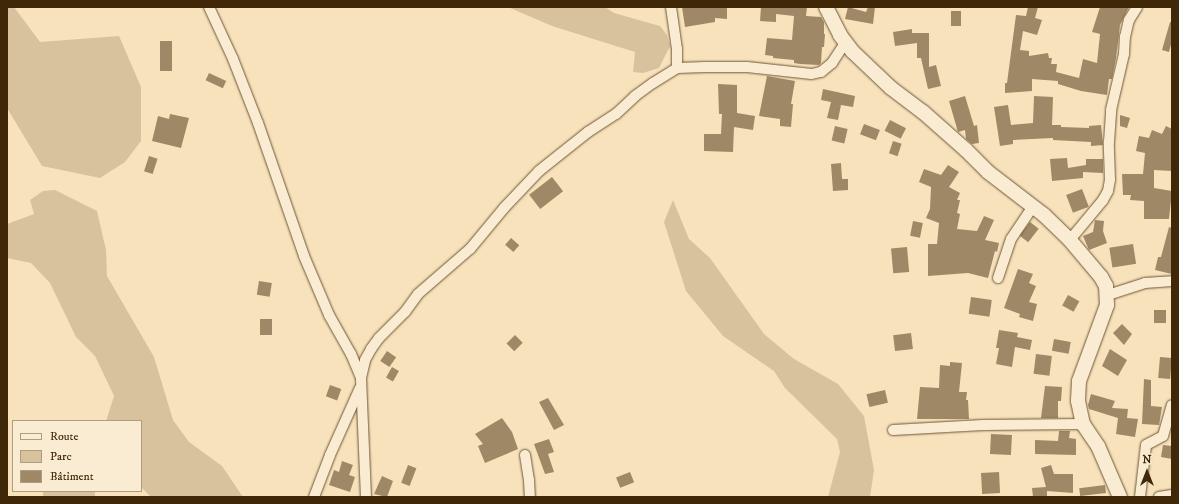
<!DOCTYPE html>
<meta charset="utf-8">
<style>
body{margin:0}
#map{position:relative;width:1179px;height:504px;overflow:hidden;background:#f7e2bc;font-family:"IM FELL DW Pica",serif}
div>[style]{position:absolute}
.green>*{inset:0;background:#d8c29d;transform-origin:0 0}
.building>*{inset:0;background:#9f8865;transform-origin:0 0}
.roads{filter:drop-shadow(0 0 1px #6e5634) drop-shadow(0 0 1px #6e5634)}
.street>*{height:10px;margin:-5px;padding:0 5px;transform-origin:5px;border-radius:5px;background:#faecd3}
.secondary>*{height:14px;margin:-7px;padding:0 7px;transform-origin:7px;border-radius:7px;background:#faecd3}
span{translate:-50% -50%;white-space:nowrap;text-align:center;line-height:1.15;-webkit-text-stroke:4px #faecd3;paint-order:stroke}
.frame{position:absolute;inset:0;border:8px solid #402707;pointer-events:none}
.legend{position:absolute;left:12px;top:420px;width:130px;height:72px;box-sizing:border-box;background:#faecd3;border:1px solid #b09d81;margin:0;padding:5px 7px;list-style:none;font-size:12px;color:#402707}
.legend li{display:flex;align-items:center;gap:8px;height:20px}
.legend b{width:20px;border:1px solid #b09d81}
.north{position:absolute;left:1127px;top:452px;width:40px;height:40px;-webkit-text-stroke:3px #faecd3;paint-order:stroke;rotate:0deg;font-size:11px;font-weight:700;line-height:16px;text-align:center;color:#402707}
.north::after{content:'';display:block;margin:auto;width:14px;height:18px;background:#402707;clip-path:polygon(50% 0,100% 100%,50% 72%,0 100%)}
</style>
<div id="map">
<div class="green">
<div style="clip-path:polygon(7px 7px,14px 7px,40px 42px,119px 36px,141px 87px,141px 141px,125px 162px,100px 178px,42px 166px,7px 108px)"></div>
<div style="clip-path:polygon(508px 7px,605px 7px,614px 13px,660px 26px,667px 35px,670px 46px,659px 68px,643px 73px,633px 72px,635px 52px,552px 26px)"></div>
<div style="clip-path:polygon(55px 190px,97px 211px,106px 250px,107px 276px,154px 357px,173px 420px,189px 442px,222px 466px,243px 497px,151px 497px,141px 487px,141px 421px,106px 421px,114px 396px,95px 356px,76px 337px,50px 283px,31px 263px,7px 258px,7px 224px,34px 214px,30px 200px,43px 191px)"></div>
<div style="clip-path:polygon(673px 200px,689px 239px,710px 258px,764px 334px,794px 359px,838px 384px,864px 416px,874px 470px,870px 497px,828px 497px,840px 452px,837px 439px,785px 388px,774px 371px,723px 336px,686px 291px,664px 222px)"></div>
<div style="left:43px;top:491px;width:52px;height:6px"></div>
</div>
<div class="building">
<div style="clip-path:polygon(682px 7px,727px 7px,727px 19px,715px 18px,715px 22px,685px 27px)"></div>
<div style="clip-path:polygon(761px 7px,807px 7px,806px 16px,821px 17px,824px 22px,824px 34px,825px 34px,824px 47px,822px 47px,821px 63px,819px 65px,800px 64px,794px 63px,794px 60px,773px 58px,773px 56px,765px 55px,767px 38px,792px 40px,794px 16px,776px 14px,776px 22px,760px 21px)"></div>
<div style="clip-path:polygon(848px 7px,866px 12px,868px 7px,875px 7px,873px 24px,845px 19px)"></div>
<div style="clip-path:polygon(1028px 7px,1038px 7px,1035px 18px,1042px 20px,1037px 35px,1023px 31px,1020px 50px,1029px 51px,1029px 56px,1048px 53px,1049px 58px,1052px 58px,1051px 64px,1057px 64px,1056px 72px,1079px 78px,1083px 59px,1097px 63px,1100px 34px,1092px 32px,1100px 7px,1129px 7px,1120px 25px,1116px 58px,1112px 79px,1109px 79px,1107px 95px,1081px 91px,1058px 84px,1058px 81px,1032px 79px,1032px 91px,1005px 93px,1005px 83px,1007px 83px,1016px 15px,1026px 16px)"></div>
<div style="left:951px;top:11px;width:10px;height:15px"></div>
<div style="clip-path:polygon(1170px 22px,1172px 22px,1172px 41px,1169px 52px,1162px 50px)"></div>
<div style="clip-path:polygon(912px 29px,912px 33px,929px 33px,929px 67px,936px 65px,941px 86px,928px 89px,921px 58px,917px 58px,917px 43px,895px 46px,893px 32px)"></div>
<div style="left:160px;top:41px;width:12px;height:30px"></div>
<div style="left:209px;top:73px;width:19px;height:8px;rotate:25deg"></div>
<div style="clip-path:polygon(767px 76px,795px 81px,791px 104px,793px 104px,791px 127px,780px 126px,780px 119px,759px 116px)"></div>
<div style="clip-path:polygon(718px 84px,737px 85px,737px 113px,755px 116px,753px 130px,734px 127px,733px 152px,704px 151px,704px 134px,721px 134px,722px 114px,719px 114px)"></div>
<div style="clip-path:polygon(823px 89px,855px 96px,853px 107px,841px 105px,838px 120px,827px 118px,831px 102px,821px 100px)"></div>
<div style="clip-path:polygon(965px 96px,974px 126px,977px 125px,979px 143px,972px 144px,966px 139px,965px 130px,958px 132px,949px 101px)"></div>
<div style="clip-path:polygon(1034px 96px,1053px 97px,1052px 125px,1061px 125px,1061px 127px,1089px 128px,1089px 126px,1101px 125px,1103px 145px,1091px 146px,1091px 142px,1053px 140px,1053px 138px,1013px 140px,1013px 144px,1000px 146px,994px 107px,1008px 105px,1011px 125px,1033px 123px)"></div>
<div style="clip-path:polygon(170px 114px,189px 118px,181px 148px,152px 141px,158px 116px,169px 119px)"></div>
<div style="clip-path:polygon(1120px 115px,1130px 118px,1127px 128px,1120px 126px)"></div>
<div style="left:890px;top:120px;width:18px;height:12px;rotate:27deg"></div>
<div style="left:864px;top:124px;width:17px;height:11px;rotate:21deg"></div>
<div style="left:835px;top:126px;width:13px;height:15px;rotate:13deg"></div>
<div style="clip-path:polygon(1166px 126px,1172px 129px,1172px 171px,1154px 170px,1154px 188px,1172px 191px,1169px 219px,1144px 219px,1144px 201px,1130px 200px,1131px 195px,1123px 195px,1122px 174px,1143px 174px,1145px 153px,1136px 151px,1139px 136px,1149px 138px,1152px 130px,1162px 134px)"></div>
<div style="left:893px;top:141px;width:9px;height:13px;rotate:18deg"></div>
<div style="left:149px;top:156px;width:9px;height:16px;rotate:18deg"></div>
<div style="clip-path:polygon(1067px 158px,1068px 168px,1086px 165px,1086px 159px,1103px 159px,1103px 173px,1083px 172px,1083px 178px,1052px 181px,1050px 159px)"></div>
<div style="clip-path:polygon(841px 163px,842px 179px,848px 179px,848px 190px,833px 191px,831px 164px)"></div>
<div style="clip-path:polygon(948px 165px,959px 172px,949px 187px,960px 193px,957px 200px,960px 200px,957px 213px,960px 214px,957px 229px,977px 231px,984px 216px,994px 220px,985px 240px,999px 243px,997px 252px,995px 251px,988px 278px,968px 273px,928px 276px,928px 244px,937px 244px,939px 223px,926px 218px,930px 209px,931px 187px,919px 182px,924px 169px,941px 175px)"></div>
<div style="left:552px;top:177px;width:18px;height:29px;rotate:52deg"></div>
<div style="left:1082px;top:189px;width:19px;height:17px;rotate:69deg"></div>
<div style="clip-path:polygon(1095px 220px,1104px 221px,1103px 231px,1107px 243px,1089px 250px,1083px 236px,1093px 232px)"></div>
<div style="left:913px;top:221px;width:10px;height:15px;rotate:11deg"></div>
<div style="left:1030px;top:222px;width:11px;height:17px;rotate:38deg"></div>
<div style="clip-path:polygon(1169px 227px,1172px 228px,1172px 274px,1155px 270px,1158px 257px,1161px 257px)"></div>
<div style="left:511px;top:238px;width:11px;height:9px;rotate:41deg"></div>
<div style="left:1133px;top:244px;width:20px;height:24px;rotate:81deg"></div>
<div style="left:907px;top:247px;width:25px;height:16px;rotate:85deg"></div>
<div style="clip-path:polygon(1018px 269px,1033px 274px,1029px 283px,1036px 286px,1029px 302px,1037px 304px,1033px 321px,1019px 317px,1020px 314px,1004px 308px)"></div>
<div style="left:259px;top:281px;width:13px;height:14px;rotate:9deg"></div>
<div style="left:1068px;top:295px;width:13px;height:12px;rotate:29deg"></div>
<div style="left:971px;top:297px;width:21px;height:17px;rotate:8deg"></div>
<div style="left:1154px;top:310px;width:12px;height:13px"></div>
<div style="left:260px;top:319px;width:12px;height:16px"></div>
<div style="clip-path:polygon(1122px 324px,1132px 334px,1124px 345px,1113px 333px)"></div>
<div style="clip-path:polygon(999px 330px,1018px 333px,1017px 337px,1032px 340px,1030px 350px,1015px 347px,1012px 367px,996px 364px,999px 348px,996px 348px)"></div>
<div style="left:911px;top:333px;width:16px;height:18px;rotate:83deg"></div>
<div style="left:515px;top:335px;width:11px;height:12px;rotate:45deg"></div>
<div style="left:1054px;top:339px;width:17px;height:12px;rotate:10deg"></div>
<div style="clip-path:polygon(1110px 349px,1127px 360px,1118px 376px,1102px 366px)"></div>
<div style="left:387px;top:351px;width:11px;height:12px;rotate:34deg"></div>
<div style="left:1036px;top:354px;width:16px;height:20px;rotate:7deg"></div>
<div style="left:1160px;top:357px;width:12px;height:21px;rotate:5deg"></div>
<div style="clip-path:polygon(950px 362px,962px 363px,959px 392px,967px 392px,966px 400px,968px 400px,969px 419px,917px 419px,920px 387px,939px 388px,940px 365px,950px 366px)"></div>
<div style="left:392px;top:367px;width:8px;height:12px;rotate:30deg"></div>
<div style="clip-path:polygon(1144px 379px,1151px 380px,1151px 406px,1162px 407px,1159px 425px,1142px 424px)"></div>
<div style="left:330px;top:385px;width:12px;height:12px;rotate:20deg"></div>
<div style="clip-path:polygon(1045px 386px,1062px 387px,1061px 401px,1058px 401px,1058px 418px,1041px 418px)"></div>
<div style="left:885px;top:390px;width:13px;height:19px;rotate:77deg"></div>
<div style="clip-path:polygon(1091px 394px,1115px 401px,1112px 408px,1128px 409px,1127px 418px,1138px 419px,1135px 437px,1116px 434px,1118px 418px,1089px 409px,1088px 405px)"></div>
<div style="clip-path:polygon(548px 398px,564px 425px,554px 430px,539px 402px)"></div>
<div style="clip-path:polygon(502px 418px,512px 432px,518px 449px,485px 463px,478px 446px,483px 444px,475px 434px)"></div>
<div style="clip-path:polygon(1059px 431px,1070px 431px,1069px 438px,1076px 439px,1076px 455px,1035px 454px,1035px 440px,1058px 441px)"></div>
<div style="left:991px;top:434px;width:21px;height:20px;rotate:3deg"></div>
<div style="clip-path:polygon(549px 439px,554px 452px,548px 454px,554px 472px,545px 474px,534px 444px)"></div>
<div style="clip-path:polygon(1163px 445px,1172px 446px,1172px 459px,1161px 457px)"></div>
<div style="clip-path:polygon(342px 461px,353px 465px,349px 475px,355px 477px,350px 492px,329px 485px,334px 470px,339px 472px)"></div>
<div style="left:408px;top:465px;width:9px;height:19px;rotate:21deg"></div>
<div style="clip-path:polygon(1051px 465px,1054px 474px,1073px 474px,1073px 493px,1047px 491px,1047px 497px,1033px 497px,1032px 488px,1046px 487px,1041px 468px)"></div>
<div style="left:630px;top:472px;width:11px;height:15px;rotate:68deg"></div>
<div style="left:999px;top:472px;width:21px;height:18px;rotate:87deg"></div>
<div style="clip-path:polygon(382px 476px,393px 481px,387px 497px,374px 494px)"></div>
<div style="left:1105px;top:485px;width:8px;height:26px;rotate:83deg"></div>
</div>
<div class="roads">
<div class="street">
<div style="left:209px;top:7px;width:57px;rotate:65.2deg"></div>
<div style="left:233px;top:59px;width:69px;rotate:68.7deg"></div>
<div style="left:258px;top:123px;width:141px;rotate:70.9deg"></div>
<div style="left:304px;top:256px;width:64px;rotate:67deg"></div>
<div style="left:329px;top:315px;width:45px;rotate:60.6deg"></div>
<div style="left:351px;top:354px;width:26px;rotate:67deg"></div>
<div style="left:361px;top:378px;width:119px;rotate:87.6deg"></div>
<div style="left:671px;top:7px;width:42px;rotate:81.9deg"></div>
<div style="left:677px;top:49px;width:19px;rotate:90deg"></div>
<div style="left:1069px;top:241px;width:53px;rotate:-50.3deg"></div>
<div style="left:1103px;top:200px;width:10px;rotate:-61deg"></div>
<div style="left:1108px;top:191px;width:11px;rotate:-80deg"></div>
<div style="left:1110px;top:180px;width:38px;rotate:-92deg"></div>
<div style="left:1109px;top:142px;width:32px;rotate:-86deg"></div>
<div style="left:1111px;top:110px;width:57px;rotate:-76.9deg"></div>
<div style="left:1124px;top:54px;width:17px;rotate:-87deg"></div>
<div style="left:1125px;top:37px;width:17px;rotate:-77deg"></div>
<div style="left:1129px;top:20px;width:15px;rotate:-58deg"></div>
<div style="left:998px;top:278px;width:41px;rotate:-71.6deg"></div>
<div style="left:1011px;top:239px;width:40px;rotate:-56deg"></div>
<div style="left:1108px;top:295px;width:39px;rotate:-18deg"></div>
<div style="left:1145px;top:283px;width:27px;rotate:-4deg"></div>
<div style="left:361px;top:378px;width:18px;rotate:-77deg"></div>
<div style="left:365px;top:360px;width:13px;rotate:-61deg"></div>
<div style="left:371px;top:349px;width:14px;rotate:-54deg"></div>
<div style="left:379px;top:338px;width:37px;rotate:-45deg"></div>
<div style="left:405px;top:312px;width:22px;rotate:-54deg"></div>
<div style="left:418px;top:294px;width:69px;rotate:-40.9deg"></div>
<div style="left:470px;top:249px;width:53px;rotate:-50.3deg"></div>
<div style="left:504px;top:208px;width:51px;rotate:-46.6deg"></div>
<div style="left:539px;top:171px;width:63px;rotate:-38.5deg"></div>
<div style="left:588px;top:132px;width:33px;rotate:-33deg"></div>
<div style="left:616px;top:114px;width:26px;rotate:-43deg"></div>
<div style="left:635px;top:96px;width:22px;rotate:-36deg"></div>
<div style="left:653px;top:83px;width:28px;rotate:-32deg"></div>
<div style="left:677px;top:68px;width:28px;rotate:-2deg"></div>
<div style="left:705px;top:67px;width:42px"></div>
<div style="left:747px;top:67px;width:65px;rotate:6.1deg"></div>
<div style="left:812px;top:74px;width:9px;rotate:-13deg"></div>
<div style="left:821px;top:72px;width:14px;rotate:-39deg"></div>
<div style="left:832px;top:63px;width:24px;rotate:-57deg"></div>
<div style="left:893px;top:430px;width:90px;rotate:-3.2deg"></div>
<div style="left:983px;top:425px;width:100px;rotate:-0.6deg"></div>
<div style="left:525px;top:455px;width:25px;rotate:81deg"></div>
<div style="left:529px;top:480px;width:17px;rotate:87deg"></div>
<div style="left:314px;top:497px;width:45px;rotate:-69.1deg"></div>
<div style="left:330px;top:455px;width:73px;rotate:-65.9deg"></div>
<div style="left:1140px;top:497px;width:52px;rotate:-83.4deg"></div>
<div style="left:1146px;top:445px;width:19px;rotate:-28deg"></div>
<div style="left:1163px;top:436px;width:32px;rotate:-74deg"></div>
<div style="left:1159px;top:497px;width:13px;rotate:-9deg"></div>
</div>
<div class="secondary">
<div style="left:826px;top:7px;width:31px;rotate:63deg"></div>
<div style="left:840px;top:35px;width:21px;rotate:53deg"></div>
<div style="left:853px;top:52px;width:52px;rotate:43.5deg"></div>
<div style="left:891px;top:88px;width:40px;rotate:37deg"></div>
<div style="left:923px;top:112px;width:57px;rotate:41.5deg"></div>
<div style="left:966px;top:150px;width:31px;rotate:45deg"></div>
<div style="left:988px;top:172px;width:71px;rotate:37.5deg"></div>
<div style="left:1044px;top:215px;width:35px;rotate:44deg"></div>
<div style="left:1069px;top:239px;width:50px;rotate:49.9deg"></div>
<div style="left:1101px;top:277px;width:10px;rotate:61deg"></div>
<div style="left:1106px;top:286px;width:19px;rotate:87deg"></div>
<div style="left:1107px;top:305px;width:81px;rotate:110.2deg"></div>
<div style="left:1079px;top:381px;width:20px;rotate:93deg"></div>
<div style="left:1078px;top:401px;width:24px;rotate:78deg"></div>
<div style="left:1083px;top:424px;width:27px;rotate:56deg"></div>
<div style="left:1098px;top:446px;width:56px;rotate:66.7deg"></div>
</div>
</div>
<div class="frame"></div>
<ul class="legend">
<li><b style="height:5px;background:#faecd3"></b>Route</li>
<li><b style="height:11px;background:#d8c29d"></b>Parc</li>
<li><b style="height:11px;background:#9f8865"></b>Bâtiment</li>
</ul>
<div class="north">N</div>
</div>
